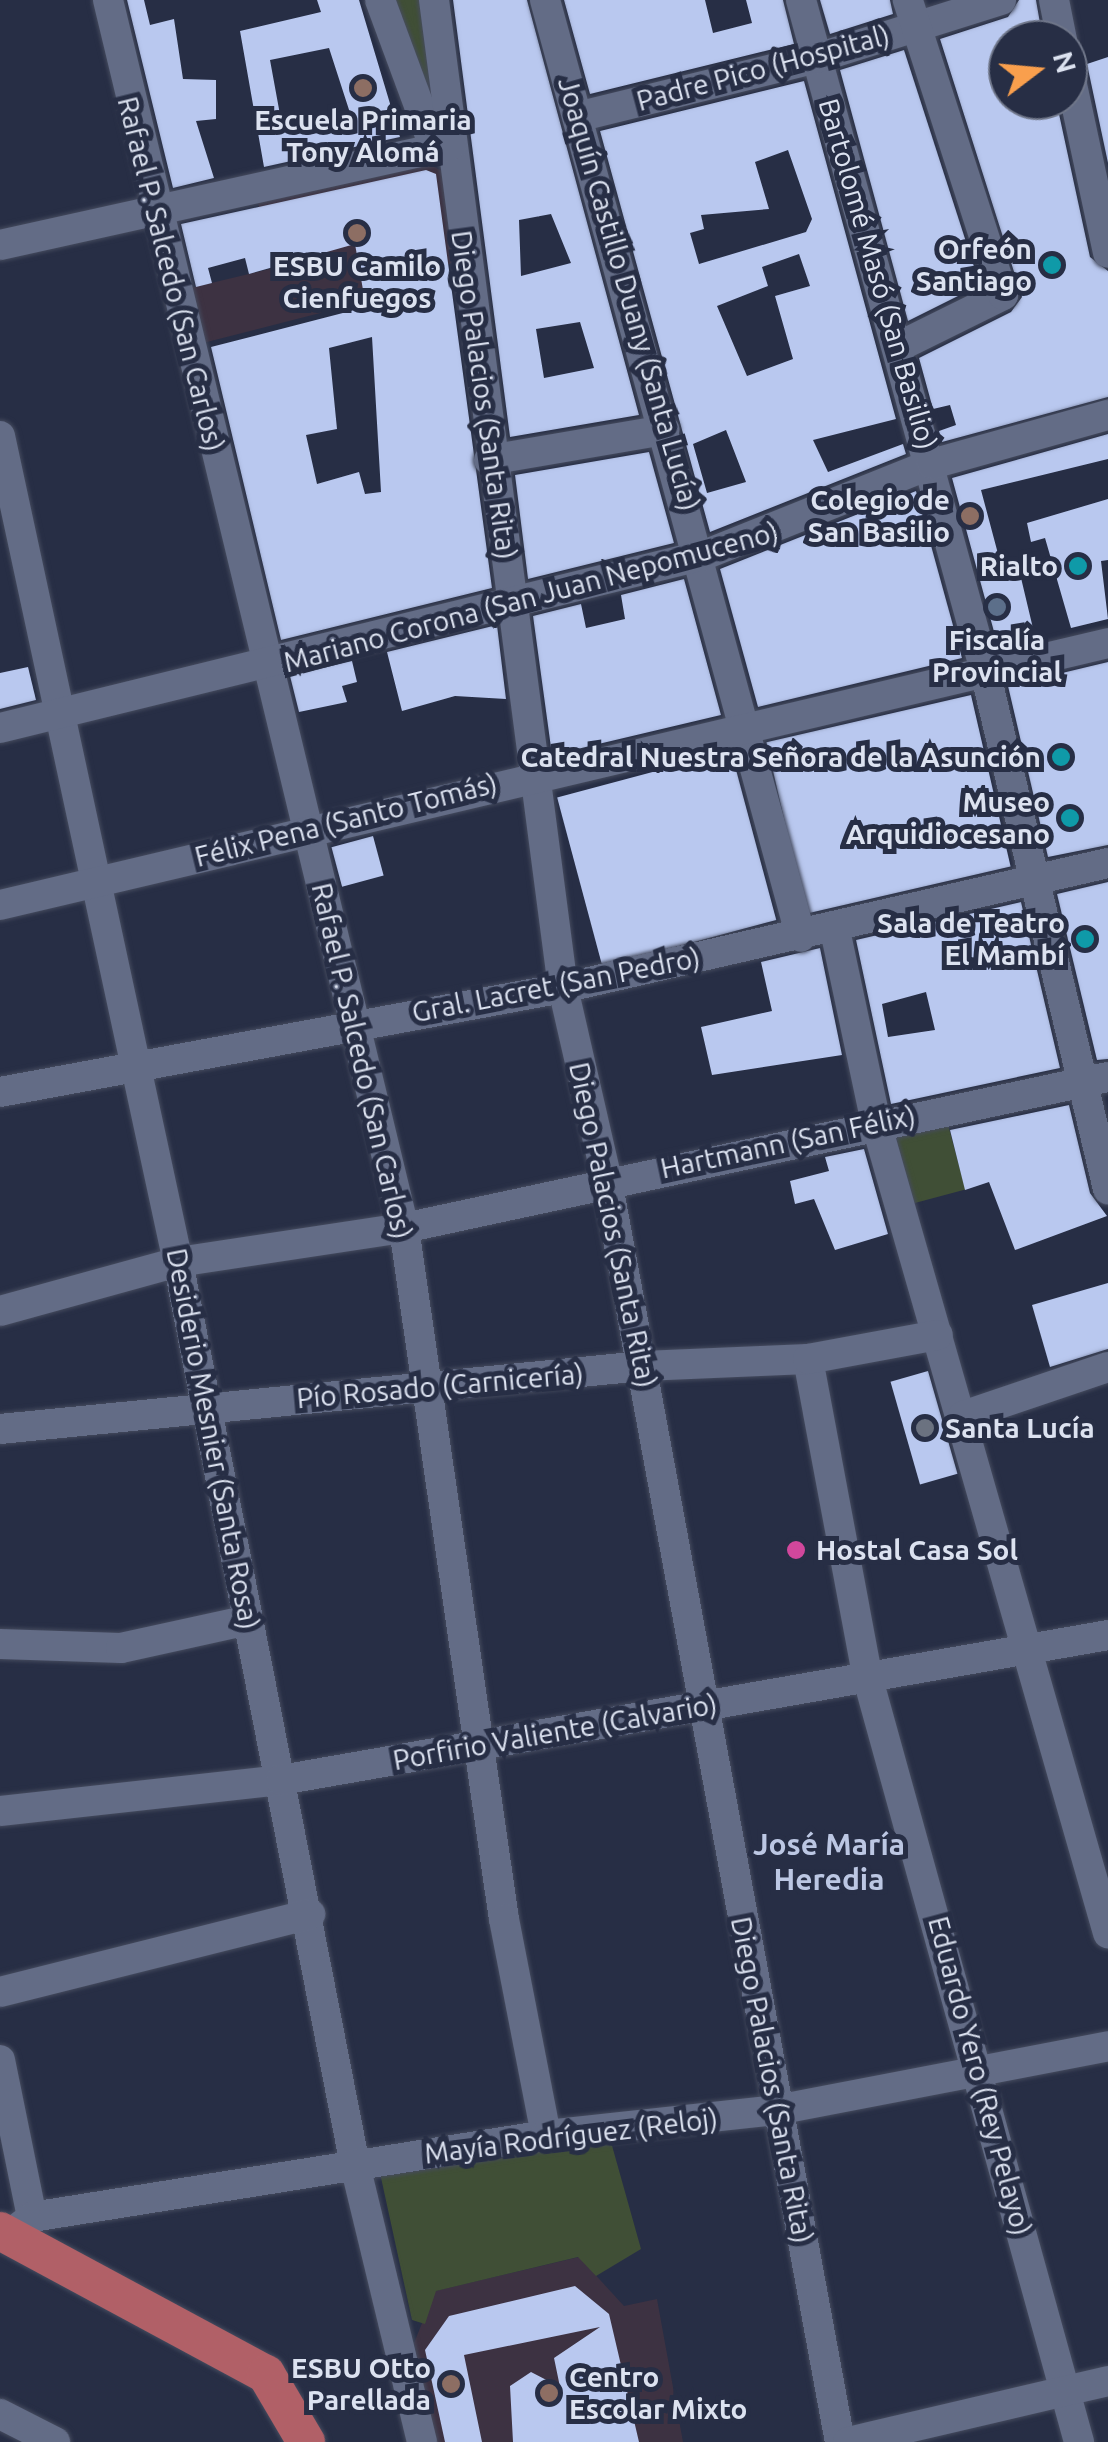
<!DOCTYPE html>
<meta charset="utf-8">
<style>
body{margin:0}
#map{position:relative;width:1108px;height:2442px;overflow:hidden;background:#272e45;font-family:Ubuntu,sans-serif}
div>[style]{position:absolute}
.education>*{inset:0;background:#3d3242}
.green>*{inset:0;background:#404f36;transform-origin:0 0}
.building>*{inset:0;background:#b9c8ef;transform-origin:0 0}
.roads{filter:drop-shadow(0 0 2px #454b5e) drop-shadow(0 0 2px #454b5e)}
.minor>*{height:30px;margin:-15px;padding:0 15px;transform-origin:15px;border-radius:15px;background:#636c86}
.major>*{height:38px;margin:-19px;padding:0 19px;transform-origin:19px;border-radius:19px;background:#b16067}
.dots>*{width:28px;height:28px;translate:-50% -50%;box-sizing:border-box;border:5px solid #272e45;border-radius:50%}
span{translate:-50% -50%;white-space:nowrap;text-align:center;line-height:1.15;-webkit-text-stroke:10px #272e45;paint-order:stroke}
.street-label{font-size:28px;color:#dce2f0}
.poi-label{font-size:28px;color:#dce2f0;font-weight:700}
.right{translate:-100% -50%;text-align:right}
.left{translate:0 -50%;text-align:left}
.neighbourhood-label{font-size:30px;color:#bcc7e3;font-weight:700}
.north{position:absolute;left:988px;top:20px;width:100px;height:100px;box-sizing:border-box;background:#272e45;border:2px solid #6f7689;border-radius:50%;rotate:74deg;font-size:28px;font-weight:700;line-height:40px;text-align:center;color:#dce2f0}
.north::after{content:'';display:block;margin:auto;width:35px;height:45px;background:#f99f4d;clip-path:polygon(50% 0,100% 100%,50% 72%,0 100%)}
</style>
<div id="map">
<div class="education">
<div style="clip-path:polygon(427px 163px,444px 172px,453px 263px,363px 288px,363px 302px,199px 344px,182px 290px,270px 269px,258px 202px)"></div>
<div style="clip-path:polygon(579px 2257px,624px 2306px,657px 2299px,683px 2442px,435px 2442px,414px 2343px,435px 2291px)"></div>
</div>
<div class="green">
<div style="clip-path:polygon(386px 0,423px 0,443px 127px)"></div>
<div style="left:947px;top:1121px;width:71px;height:59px;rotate:75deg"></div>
<div style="clip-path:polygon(611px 2142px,641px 2249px,596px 2276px,578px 2257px,436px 2291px,425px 2324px,412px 2320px,380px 2173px)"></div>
</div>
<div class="building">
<div style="clip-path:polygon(127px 0,144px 0,150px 25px,174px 19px,183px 79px,216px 80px,216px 119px,196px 121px,214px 178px,173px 188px)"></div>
<div style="clip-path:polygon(evenodd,317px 0,359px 0,400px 137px,264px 167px,240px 31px,321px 12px,317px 0,329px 48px,351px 116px,283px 131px,270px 60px,329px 48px)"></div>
<div style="clip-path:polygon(evenodd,453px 0,527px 0,639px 415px,510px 437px,453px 0,551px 214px,571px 263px,521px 276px,519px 220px,551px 214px,453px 0,580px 322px,594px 368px,544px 378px,536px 329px,580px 322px)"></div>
<div style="clip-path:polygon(564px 0,705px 0,713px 33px,752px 23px,746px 0,783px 0,794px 44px,590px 94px)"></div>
<div style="clip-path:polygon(820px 0,890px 0,893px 14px,830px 34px)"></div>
<div style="clip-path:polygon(1019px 0,1036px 0,1043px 40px,1008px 40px,1008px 100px,1056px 100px,1090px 257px,1108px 271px,1108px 397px,942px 442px,939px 431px,956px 425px,950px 405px,933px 409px,919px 358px,1011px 312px,1022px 297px,940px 39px,1008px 17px)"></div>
<div style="clip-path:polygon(904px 50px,980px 285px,908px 321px,840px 70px)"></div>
<div style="clip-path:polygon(1108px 57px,1108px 163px,1087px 64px)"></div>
<div style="clip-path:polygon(evenodd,804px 81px,896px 419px,813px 440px,828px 472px,903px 444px,906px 454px,710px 532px,600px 131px,804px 81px,788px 150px,812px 219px,806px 232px,699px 264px,690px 233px,704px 229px,701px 215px,769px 209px,755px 162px,788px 150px,804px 81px,799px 254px,810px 286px,775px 296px,793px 359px,747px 376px,717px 306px,768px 286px,762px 267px,799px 254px,804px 81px,726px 430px,746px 482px,707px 493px,693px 444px,726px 430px)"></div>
<div style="clip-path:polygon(evenodd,426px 170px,436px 174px,492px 588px,281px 640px,211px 347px,366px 307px,355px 244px,249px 274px,245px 258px,208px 268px,212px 283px,196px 287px,181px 224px,426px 170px,372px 337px,381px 492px,365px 494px,359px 472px,317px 484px,306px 435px,337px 429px,329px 348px,372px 337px)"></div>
<div style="clip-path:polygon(1108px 434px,1108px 459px,981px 490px,1001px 565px,1017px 561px,1036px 641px,999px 650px,952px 478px)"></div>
<div style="clip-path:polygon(649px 452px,674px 543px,528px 579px,515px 475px)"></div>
<div style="clip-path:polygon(916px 491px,962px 658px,758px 707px,720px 569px)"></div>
<div style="clip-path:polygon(1108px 499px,1108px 560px,1101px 561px,1108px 619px,1071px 628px,1045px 538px,1031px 542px,1027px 523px)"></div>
<div style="clip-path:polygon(684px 579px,721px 715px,552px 755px,533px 616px,581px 604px,586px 628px,625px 619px,621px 595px)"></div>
<div style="clip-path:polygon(497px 625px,506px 699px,455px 696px,402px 711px,387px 652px)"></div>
<div style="clip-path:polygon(352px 661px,357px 682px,342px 686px,347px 702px,299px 712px,290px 676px)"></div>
<div style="clip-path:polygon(1108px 662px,1108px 845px,1048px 857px,1008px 686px)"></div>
<div style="clip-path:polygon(28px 667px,36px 700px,0 709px,0 673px)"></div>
<div style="left:971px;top:695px;width:176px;height:210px;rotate:77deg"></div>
<div style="left:731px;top:751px;width:175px;height:180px;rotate:75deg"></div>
<div style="left:373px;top:836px;width:41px;height:43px;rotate:75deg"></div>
<div style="clip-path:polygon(1108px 882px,1108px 1059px,1097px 1060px,1057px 894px)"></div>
<div style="clip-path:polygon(evenodd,1021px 902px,1060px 1068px,891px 1104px,856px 940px,1021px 902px,926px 992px,935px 1030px,888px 1037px,882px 1004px,926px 992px)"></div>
<div style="clip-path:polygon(820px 948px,842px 1055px,712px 1075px,701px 1027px,772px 1011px,761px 962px)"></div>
<div style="clip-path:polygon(1069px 1105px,1090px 1193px,1107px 1216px,1015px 1250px,989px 1182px,965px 1190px,950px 1130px)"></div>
<div style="clip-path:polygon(864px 1149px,888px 1234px,835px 1250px,814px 1199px,795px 1204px,790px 1181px,829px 1171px,825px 1157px)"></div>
<div style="clip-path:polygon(1108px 1283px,1108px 1349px,1050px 1367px,1032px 1305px)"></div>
<div style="left:928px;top:1371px;width:107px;height:39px;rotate:74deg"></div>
<div style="clip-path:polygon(575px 2286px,609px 2314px,639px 2442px,513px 2442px,510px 2386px,531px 2372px,560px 2387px,554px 2358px,600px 2327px,464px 2355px,482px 2442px,445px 2442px,425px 2350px,449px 2316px)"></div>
</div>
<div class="roads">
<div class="minor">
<div style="left:108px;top:0;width:1263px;rotate:76.45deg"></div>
<div style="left:404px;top:1228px;width:698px;rotate:81.77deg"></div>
<div style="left:504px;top:1919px;width:220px;rotate:79deg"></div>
<div style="left:380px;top:0;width:159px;rotate:69.7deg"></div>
<div style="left:434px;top:0;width:996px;rotate:82.56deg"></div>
<div style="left:563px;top:988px;width:197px;rotate:77.1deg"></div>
<div style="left:607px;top:1180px;width:1283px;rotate:79.54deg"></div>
<div style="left:545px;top:0;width:971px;rotate:74.72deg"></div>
<div style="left:801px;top:0;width:692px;rotate:74.66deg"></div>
<div style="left:984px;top:667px;width:537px;rotate:76.64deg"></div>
<div style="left:1054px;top:0;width:41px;rotate:78.7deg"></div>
<div style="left:1068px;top:66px;width:191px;rotate:77.9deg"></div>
<div style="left:581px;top:116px;width:243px;rotate:-13.8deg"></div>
<div style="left:817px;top:58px;width:193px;rotate:-17.5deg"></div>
<div style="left:0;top:245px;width:463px;rotate:-12.5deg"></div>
<div style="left:900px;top:346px;width:115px;rotate:-26.3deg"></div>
<div style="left:1003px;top:295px;width:310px;rotate:-107.9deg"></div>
<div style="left:0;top:436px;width:845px;rotate:77.84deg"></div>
<div style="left:178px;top:1262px;width:920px;rotate:78.91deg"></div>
<div style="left:355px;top:2165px;width:285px;rotate:76.4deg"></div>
<div style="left:489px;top:460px;width:178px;rotate:-9.7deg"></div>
<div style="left:0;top:728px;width:725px;rotate:-13.81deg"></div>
<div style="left:704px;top:555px;width:245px;rotate:-21.8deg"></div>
<div style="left:932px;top:464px;width:183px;rotate:-15.6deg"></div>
<div style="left:0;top:905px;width:1139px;rotate:-13.3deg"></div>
<div style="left:835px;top:930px;width:197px;rotate:78deg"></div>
<div style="left:876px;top:1123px;width:843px;rotate:74.02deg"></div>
<div style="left:0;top:1092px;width:573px;rotate:-10.47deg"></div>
<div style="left:563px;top:988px;width:559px;rotate:-12.92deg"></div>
<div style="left:0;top:1311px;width:185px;rotate:-15.4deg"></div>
<div style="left:178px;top:1262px;width:229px;rotate:-8.6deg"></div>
<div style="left:404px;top:1228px;width:720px;rotate:-12.11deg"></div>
<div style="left:808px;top:1359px;width:326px;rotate:79.4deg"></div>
<div style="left:868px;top:1679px;width:792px;rotate:74.54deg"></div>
<div style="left:963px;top:1416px;width:153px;rotate:-18.7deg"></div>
<div style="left:0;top:1429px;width:646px;rotate:-5.6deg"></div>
<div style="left:643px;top:1366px;width:165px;rotate:-2.4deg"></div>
<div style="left:808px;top:1359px;width:132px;rotate:-10.5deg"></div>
<div style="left:0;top:1644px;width:121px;rotate:1.9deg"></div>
<div style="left:121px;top:1648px;width:130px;rotate:-12.4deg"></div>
<div style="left:0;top:1811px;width:283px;rotate:-6.3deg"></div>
<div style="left:281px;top:1780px;width:840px;rotate:-9.94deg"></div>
<div style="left:0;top:1992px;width:320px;rotate:-14.1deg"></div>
<div style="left:0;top:2060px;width:160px;rotate:78.5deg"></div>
<div style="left:32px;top:2217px;width:16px;rotate:142deg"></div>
<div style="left:32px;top:2217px;width:520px;rotate:-9.06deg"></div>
<div style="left:546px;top:2135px;width:232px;rotate:-6.2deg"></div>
<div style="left:777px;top:2110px;width:337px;rotate:-10.9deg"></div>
<div style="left:0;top:2414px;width:62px;rotate:27deg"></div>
<div style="left:848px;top:2442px;width:267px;rotate:-13.2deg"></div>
</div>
<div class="major">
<div style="left:0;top:2231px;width:302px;rotate:28.3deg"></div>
<div style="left:266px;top:2374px;width:79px;rotate:59.5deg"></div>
</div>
</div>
<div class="dots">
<div style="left:363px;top:88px;background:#8d6e63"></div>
<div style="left:357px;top:233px;background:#8d6e63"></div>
<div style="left:1052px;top:265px;background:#0f9aa8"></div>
<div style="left:970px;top:516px;background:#8d6e63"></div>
<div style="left:1078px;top:566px;background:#0f9aa8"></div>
<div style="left:997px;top:607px;background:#5c6f8a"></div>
<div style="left:1061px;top:757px;background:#0f9aa8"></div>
<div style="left:1070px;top:818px;background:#0f9aa8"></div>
<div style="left:1085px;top:939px;background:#0f9aa8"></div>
<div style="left:925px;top:1428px;background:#6b7280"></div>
<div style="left:796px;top:1550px;background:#d1479c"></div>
<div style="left:451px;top:2384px;background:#8d6e63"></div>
<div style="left:549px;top:2393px;background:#8d6e63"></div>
</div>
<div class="street-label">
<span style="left:763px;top:68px;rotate:-15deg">Padre Pico (Hospital)</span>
<span style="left:171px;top:274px;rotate:76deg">Rafael P. Salcedo (San Carlos)</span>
<span style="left:878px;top:274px;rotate:74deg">Bartolomé Masó (San Basilio)</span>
<span style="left:629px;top:294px;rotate:74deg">Joaquín Castillo Duany (Santa Lucía)</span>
<span style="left:484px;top:395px;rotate:82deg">Diego Palacios (Santa Rita)</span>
<span style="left:531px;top:597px;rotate:-15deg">Mariano Corona (San Juan Nepomuceno)</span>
<span style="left:346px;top:820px;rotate:-14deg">Félix Pena (Santo Tomás)</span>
<span style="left:556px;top:985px;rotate:-11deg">Gral. Lacret (San Pedro)</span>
<span style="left:362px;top:1061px;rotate:77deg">Rafael P. Salcedo (San Carlos)</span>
<span style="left:788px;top:1142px;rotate:-12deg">Hartmann (San Félix)</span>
<span style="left:613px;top:1225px;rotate:78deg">Diego Palacios (Santa Rita)</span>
<span style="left:440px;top:1386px;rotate:-5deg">Pío Rosado (Carnicería)</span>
<span style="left:213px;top:1439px;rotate:79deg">Desiderio Mesnier (Santa Rosa)</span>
<span style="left:555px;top:1732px;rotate:-10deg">Porfirio Valiente (Calvario)</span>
<span style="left:980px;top:2076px;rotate:75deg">Eduardo Yero (Rey Pelayo)</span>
<span style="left:772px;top:2080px;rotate:79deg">Diego Palacios (Santa Rita)</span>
<span style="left:571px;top:2136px;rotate:-7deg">Mayía Rodríguez (Reloj)</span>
</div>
<div class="poi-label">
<span style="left:363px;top:136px">Escuela Primaria<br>Tony Alomá</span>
<span class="right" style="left:1032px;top:265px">Orfeón<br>Santiago</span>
<span style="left:357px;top:282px">ESBU Camilo<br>Cienfuegos</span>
<span class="right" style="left:950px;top:516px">Colegio de<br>San Basilio</span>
<span class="right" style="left:1058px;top:566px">Rialto</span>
<span style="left:997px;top:656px">Fiscalía<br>Provincial</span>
<span class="right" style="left:1041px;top:757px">Catedral Nuestra Señora de la Asunción</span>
<span class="right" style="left:1050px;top:818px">Museo<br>Arquidiocesano</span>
<span class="right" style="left:1065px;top:939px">Sala de Teatro<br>El Mambí</span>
<span class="left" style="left:945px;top:1428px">Santa Lucía</span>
<span class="left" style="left:816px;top:1550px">Hostal Casa Sol</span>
<span class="right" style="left:431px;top:2384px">ESBU Otto<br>Parellada</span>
<span class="left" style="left:569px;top:2393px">Centro<br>Escolar Mixto</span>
</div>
<div class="neighbourhood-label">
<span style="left:829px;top:1861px">José María<br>Heredia</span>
</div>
<div class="north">N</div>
</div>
